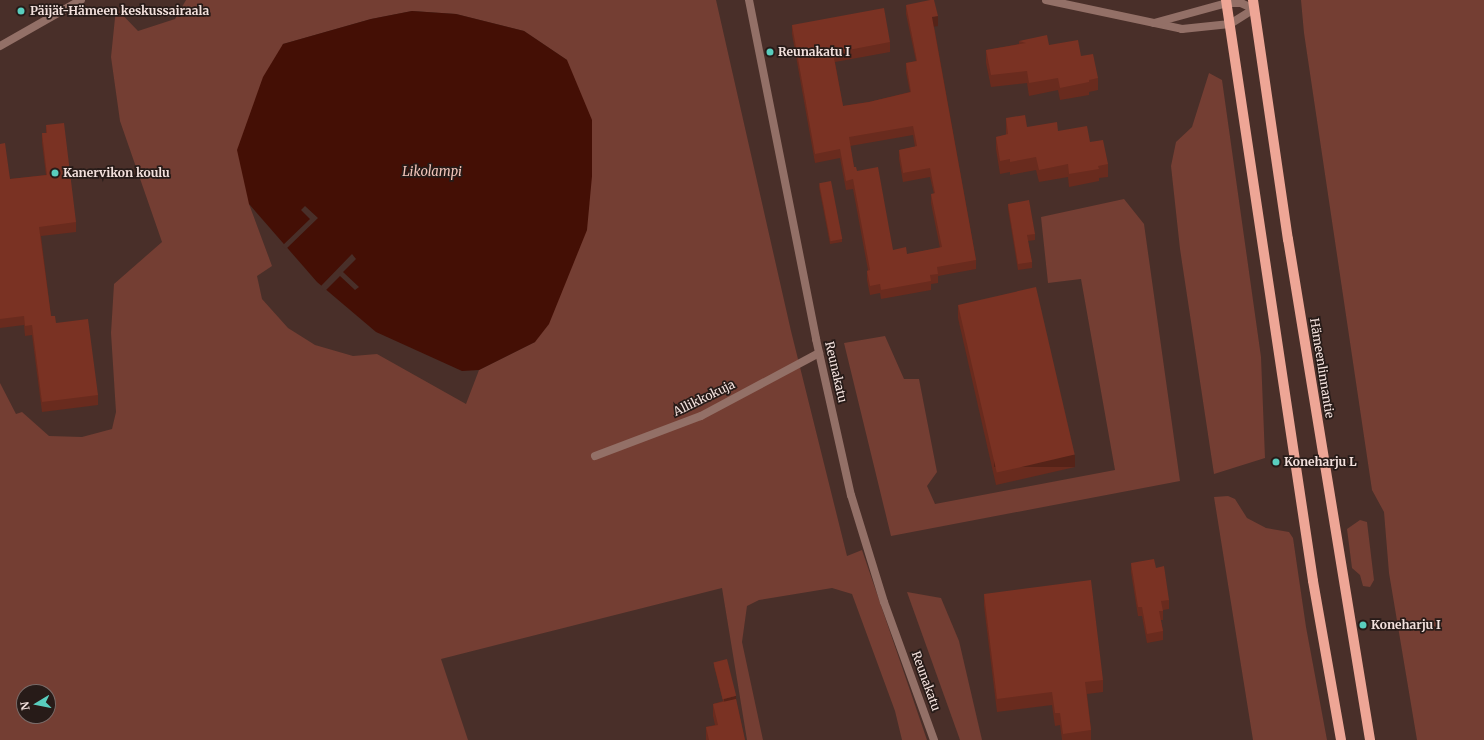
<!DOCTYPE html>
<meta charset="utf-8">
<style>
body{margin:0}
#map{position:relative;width:1484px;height:740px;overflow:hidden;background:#492f29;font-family:Merriweather,serif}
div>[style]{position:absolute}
.green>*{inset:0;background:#743e33}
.water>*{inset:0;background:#440f05}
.pier>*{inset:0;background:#492f29}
.minor>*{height:8px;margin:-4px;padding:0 4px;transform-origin:4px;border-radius:4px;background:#937067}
.tertiary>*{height:8px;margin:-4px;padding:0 4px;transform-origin:4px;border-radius:4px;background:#937067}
.primary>*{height:10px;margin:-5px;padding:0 5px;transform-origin:5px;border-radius:5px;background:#eea696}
.wall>*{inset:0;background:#692b1e}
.shaded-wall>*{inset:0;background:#552318;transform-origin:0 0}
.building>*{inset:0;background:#7a3223;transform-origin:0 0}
.dots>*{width:11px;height:11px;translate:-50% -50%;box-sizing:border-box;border:2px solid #271b18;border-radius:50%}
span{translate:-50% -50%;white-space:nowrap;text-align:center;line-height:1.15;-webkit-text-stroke:3.5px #271b18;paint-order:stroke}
.poi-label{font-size:12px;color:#f3e1dd;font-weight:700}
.left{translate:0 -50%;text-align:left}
.street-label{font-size:12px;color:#f3e1dd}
.water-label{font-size:13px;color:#f2c5ba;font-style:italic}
.north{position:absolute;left:16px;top:684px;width:40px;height:40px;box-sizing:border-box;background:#271b18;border:1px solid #796a67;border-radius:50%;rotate:260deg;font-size:11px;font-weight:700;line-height:16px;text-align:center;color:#f3e1dd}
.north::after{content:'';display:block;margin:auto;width:14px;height:18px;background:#59cebe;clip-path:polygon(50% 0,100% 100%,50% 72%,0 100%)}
</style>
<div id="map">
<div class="green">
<div style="clip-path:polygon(evenodd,186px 0,716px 0,791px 331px,847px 556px,862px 550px,927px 740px,902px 740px,895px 711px,852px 594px,832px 588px,759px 600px,747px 606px,742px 642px,763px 740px,747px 740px,722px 588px,441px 659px,468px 740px,0 740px,0 383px,16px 414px,22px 412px,49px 436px,82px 437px,112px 429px,116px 412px,111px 333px,114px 284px,162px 242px,120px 121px,111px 57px,116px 8px,138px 31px,175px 19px,186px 0,412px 11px,456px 14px,524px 31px,567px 60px,535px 342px,479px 370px,466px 404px,377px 354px,353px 356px,315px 345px,288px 328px,262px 299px,257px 276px,272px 266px,249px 204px,283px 44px,371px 19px,412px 11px,186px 0,24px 692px,48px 692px,48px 716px,24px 716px,24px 692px)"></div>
<div style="clip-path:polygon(1301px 0,1484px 0,1484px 740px,1417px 740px,1389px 573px,1384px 512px,1372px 490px,1304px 33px)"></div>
<div style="clip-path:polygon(1209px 73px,1222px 80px,1261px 357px,1265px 458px,1214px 474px,1180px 249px,1171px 166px,1176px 142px,1192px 127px)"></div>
<div style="clip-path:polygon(1124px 199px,1144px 224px,1180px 481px,891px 536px,844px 343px,885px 336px,904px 379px,919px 379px,937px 472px,927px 486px,935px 504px,1115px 470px,1081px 279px,1048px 283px,1041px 217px)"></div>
<div style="clip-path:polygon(1228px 496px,1235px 499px,1247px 518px,1266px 528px,1289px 532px,1293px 538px,1306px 627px,1327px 740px,1253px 740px,1214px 497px)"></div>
<div style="clip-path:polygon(1360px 520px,1367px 522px,1374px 580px,1370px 587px,1363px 586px,1360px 575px,1352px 568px,1347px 529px)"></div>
<div style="clip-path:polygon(907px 592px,941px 598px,959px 641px,982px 740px,960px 740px)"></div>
</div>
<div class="water">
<div style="clip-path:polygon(412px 11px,456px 14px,524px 31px,567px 60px,592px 120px,592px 176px,587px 230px,549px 324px,535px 342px,479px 370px,462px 371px,376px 332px,317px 282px,249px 204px,237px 150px,263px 77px,283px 44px,371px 19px)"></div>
</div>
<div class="pier">
<div style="clip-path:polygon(305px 206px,318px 218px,286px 249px,282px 246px,310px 219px,301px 210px)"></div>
<div style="clip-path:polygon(352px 254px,356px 259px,343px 272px,359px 287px,355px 290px,340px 276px,325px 291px,320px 287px)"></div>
</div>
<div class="minor">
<div style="left:0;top:46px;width:93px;rotate:-29.6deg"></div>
<div style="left:595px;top:456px;width:113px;rotate:-20.7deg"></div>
<div style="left:701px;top:416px;width:134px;rotate:-28.1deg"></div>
</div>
<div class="tertiary">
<div style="left:749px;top:0;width:346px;rotate:78.8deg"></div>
<div style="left:816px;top:339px;width:160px;rotate:77.4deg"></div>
<div style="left:851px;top:495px;width:112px;rotate:72.9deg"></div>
<div style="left:884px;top:602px;width:147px;rotate:70.1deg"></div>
<div style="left:1046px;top:0;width:139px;rotate:12deg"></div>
<div style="left:1182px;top:29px;width:48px;rotate:-5.9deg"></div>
<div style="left:1230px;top:24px;width:28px;rotate:-32deg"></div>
<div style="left:1154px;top:23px;width:76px;rotate:-15.3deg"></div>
<div style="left:1227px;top:3px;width:14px"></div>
<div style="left:1241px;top:3px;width:14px;rotate:25deg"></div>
</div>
<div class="primary">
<div style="left:1226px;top:0;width:587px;rotate:81.48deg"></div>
<div style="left:1313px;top:581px;width:161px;rotate:80deg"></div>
<div style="left:1253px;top:0;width:242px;rotate:81.7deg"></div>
<div style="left:1288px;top:239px;width:508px;rotate:80.7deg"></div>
</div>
<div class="wall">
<div style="clip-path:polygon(evenodd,906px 5px,938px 26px,934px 26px,976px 260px,976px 269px,938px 276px,938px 283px,931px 284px,931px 290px,881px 299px,880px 293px,870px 295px,867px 280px,867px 271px,868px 270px,853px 189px,846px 190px,840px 158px,815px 163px,792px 34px,792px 25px,890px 42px,890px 52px,835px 62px,843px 106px,869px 102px,910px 92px,906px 72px,906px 63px,916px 61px,906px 14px,906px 5px,913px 135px,915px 147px,899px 150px,899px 159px,903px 182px,930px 177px,934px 194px,931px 194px,931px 203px,940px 248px,907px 254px,893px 250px,857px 171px,854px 167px,850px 146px,913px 135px)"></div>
<div style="clip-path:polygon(1019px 41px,1049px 45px,1081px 56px,1098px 78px,1098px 90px,1089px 92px,1089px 95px,1060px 100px,1058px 90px,1029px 96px,1027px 83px,991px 87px,986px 63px,986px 50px,1019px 44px)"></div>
<div style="clip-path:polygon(1006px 118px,1027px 127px,1058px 131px,1090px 142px,1108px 164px,1108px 177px,1099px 178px,1099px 181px,1069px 187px,1068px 177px,1039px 182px,1036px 170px,1010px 175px,1010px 172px,1000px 174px,996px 149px,996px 137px,1006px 135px)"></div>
<div style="clip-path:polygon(46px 125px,76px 222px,76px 232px,41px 236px,51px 316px,56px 323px,98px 395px,98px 405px,42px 412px,32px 335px,25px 336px,24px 325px,0 328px,0 144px,10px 179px,46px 175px,42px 143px,42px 133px,46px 133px)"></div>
<div style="clip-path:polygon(819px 184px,842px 239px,842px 242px,830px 244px,819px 187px)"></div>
<div style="clip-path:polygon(1008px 204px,1035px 234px,1035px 240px,1028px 241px,1032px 262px,1032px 268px,1018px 270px,1008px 209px)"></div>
<div style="clip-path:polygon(958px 305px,1075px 467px,996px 485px,958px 318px)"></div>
<div style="clip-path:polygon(1131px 563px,1156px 568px,1169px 600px,1169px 609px,1163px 610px,1163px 620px,1161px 620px,1163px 631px,1163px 640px,1147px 643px,1142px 616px,1138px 616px,1131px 572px)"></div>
<div style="clip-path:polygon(984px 594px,1103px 680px,1103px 692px,1087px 694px,1091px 730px,1091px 740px,1062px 740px,1060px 725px,1055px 726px,1052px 705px,997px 712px,984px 606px)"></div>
<div style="clip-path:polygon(714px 663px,736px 699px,745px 740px,706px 740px,706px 727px,715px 725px,713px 716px,713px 704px,723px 701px,714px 666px)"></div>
</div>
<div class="shaded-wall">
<div style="clip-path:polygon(938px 16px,938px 26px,932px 27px,932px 17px)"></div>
<div style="left:1075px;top:455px;width:12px;height:81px;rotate:90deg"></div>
<div style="clip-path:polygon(736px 696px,736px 699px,724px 703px,724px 699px)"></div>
</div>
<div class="building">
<div style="clip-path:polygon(evenodd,930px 0,934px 0,938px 16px,932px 17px,976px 260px,937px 267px,938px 274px,930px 275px,931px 281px,881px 290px,880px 284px,870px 286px,867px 271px,870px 270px,853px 179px,846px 181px,840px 149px,815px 154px,792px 25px,884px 8px,890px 42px,833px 53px,843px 106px,869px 102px,911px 92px,906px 63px,917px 61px,906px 5px,930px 0,913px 126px,917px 146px,899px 150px,903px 173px,930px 168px,935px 193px,931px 194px,942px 247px,907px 254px,906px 247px,893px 250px,878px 167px,857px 171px,856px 167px,854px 167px,849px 137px,913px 126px)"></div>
<div style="clip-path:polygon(1047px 35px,1049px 45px,1078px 40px,1081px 56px,1093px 54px,1098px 78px,1089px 80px,1089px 82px,1060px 88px,1058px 78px,1029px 83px,1027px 71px,991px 75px,986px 50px,1026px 43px,1019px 41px)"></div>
<div style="clip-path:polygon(1025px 115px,1027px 127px,1057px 122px,1058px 131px,1087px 126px,1090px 142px,1103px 140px,1108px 164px,1098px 166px,1099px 169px,1069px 174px,1068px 164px,1039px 170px,1036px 157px,1010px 162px,1010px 159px,1000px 161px,996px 137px,1008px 134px,1006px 118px)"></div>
<div style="clip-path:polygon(64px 123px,76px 222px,39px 227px,51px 316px,55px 316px,56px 323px,88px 319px,98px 395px,42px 402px,32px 325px,25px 326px,24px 316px,0 319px,0 144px,5px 143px,10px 179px,47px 175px,42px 133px,47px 133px,46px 125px)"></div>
<div style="left:831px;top:181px;width:59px;height:12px;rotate:79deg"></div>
<div style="clip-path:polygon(1029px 200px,1035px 234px,1027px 235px,1032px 262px,1018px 264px,1008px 204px)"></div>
<div style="left:1036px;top:287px;width:172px;height:80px;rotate:77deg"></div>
<div style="clip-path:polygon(1154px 559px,1156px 568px,1164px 566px,1169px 600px,1161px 601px,1163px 611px,1159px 611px,1163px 631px,1147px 634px,1142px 607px,1138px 607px,1131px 563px)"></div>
<div style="clip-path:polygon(1091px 580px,1103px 680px,1085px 682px,1091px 730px,1063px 734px,1060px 713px,1055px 713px,1052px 692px,997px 699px,984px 594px)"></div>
<div style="left:727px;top:659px;width:38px;height:14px;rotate:76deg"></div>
<div style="clip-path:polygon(736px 699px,745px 740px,709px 740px,706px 727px,718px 725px,713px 704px)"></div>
</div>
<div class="dots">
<div style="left:21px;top:11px;background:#59cebe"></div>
<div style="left:770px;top:52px;background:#59cebe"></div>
<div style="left:55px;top:173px;background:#59cebe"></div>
<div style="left:1276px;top:462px;background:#59cebe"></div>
<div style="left:1363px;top:625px;background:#59cebe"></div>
</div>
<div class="poi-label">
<span class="left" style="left:30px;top:11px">Päijät-Hämeen keskussairaala</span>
<span class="left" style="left:778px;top:52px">Reunakatu I</span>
<span class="left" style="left:63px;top:173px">Kanervikon koulu</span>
<span class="left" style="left:1284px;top:462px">Koneharju L</span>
<span class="left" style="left:1371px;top:625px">Koneharju I</span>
</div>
<div class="street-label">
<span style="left:1322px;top:368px;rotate:81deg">Hämeenlinnantie</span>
<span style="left:836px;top:372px;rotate:77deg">Reunakatu</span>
<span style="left:704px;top:398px;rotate:-26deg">Allikkokuja</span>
<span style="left:926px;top:681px;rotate:70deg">Reunakatu</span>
</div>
<div class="water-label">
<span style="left:432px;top:172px">Likolampi</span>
</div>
<div class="north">N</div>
</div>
